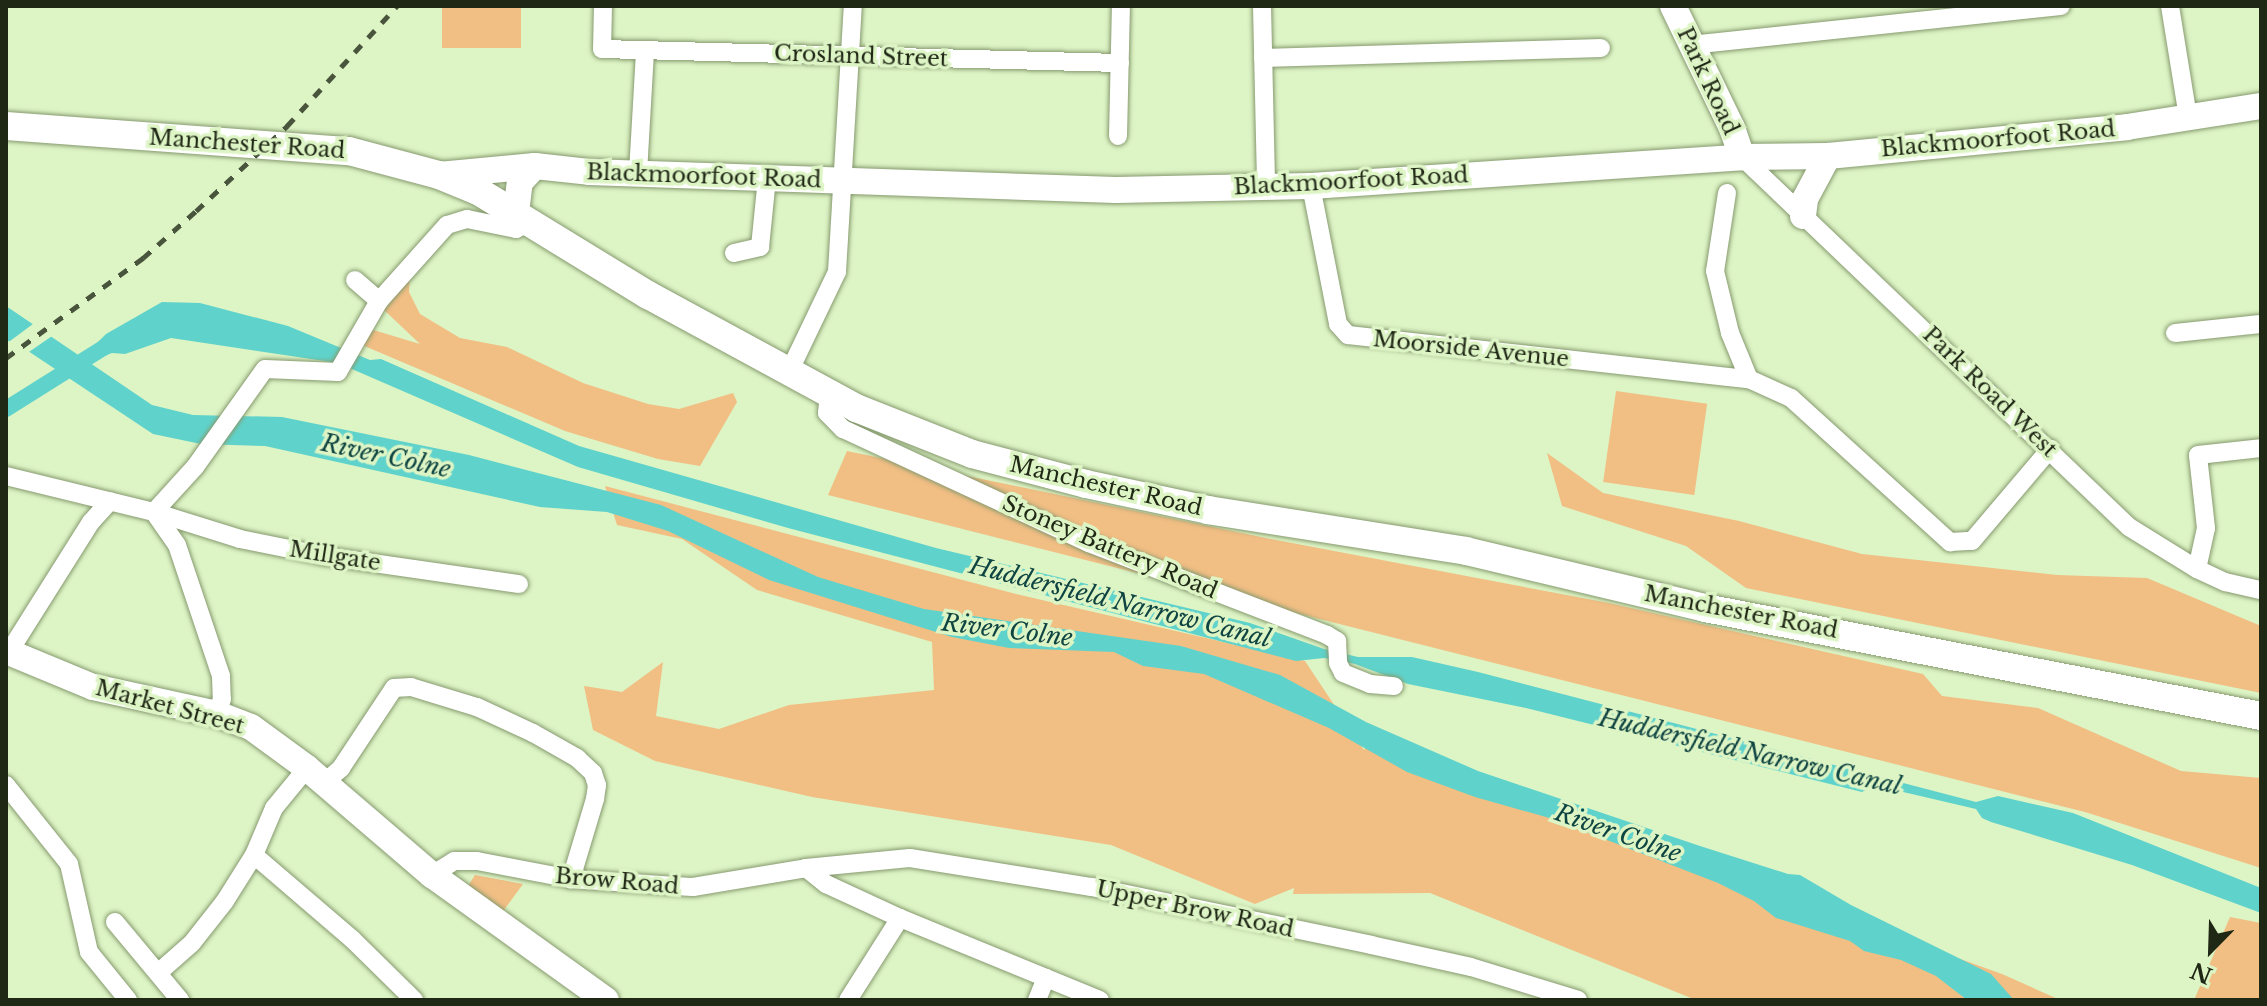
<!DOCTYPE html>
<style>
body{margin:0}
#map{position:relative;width:2267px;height:1006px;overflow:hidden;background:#ddf4c5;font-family:"Libre Baskerville",serif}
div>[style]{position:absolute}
.green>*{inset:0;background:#f1be84;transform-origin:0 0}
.water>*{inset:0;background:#5fd3cb}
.pier>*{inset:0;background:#ddf4c5}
.canal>*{height:16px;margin:-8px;padding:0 8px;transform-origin:8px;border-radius:8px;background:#5fd3cb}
.roads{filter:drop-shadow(0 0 2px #869a6f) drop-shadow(0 0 2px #869a6f)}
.street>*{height:18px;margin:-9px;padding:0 9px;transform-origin:9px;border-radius:9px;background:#fff}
.secondary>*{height:26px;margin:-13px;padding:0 13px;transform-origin:13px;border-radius:13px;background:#fff}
.primary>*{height:28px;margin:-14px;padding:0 14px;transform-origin:14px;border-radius:14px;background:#fff}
.rail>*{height:5px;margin-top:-2.5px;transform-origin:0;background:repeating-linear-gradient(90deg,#48543b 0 10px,transparent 0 20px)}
span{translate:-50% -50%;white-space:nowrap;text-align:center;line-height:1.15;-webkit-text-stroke:7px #ddf4c5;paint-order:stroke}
.street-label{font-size:22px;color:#1f2715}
.water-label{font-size:24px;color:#0e4441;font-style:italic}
.frame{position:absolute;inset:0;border:8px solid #1f2715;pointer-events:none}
.north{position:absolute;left:2171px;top:910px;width:80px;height:80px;-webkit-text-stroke:6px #ddf4c5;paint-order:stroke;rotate:203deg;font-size:22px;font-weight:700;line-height:32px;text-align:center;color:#1f2715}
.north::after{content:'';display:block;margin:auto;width:28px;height:36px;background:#1f2715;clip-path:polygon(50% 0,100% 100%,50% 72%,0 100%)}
</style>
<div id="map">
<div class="green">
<div style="left:442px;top:6px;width:79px;height:42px"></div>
<div style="clip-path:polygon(410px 276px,409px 292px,420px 314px,460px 338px,507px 347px,583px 383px,648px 404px,679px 409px,733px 393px,737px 402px,700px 466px,658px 459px,565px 431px,362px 345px,370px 329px,420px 344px,382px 308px)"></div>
<div style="left:1616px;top:391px;width:92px;height:92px;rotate:8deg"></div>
<div style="clip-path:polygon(847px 451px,1276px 540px,1609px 603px,1923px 674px,1942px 696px,2038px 708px,2181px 771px,2261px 778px,2261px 868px,2085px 812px,828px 495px)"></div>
<div style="clip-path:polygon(1547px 453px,1603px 493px,1739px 521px,1862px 554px,2057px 575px,2147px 578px,2261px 626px,2261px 693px,1746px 588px,1686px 546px,1562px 506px)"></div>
<div style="clip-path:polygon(605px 486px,1016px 594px,1305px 661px,1364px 750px,1367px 745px,2002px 974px,2060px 1000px,1696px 1000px,1430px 893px,1293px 894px,1294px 888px,1255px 904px,1111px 845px,812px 797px,655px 761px,593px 730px,584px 686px,622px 692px,663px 662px,656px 716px,719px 729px,789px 705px,934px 690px,932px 642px,757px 590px,682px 539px,617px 525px)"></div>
<div style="clip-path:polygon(475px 875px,523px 884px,501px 914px,466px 889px)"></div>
<div style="clip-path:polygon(2230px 917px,2261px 923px,2261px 1000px,2194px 1000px)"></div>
</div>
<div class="water">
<div style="clip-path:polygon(162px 302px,200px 303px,288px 326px,370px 360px,381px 359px,579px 446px,936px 548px,1250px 623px,1324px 649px,1358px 657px,1412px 657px,1478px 672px,1976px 802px,1998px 796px,2073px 813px,2261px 888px,2261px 913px,2132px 865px,1991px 822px,1982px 818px,1976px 809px,1886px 788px,1872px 787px,1862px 792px,1526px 708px,1408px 684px,1355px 664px,1324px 658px,1296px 661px,788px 528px,578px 467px,338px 363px,171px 338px,125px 354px,112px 353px,94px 360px,88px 358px,88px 352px,106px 334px)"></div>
<div style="clip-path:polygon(6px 306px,152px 405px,193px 415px,282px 417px,469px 455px,661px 505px,818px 577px,924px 609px,1181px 646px,1280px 675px,1366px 722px,1478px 771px,1700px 846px,1788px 874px,1800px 875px,1851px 905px,1991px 974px,2014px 1000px,1967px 1000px,1936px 976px,1901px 960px,1864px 951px,1850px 941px,1776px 918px,1754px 901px,1718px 883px,1553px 819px,1475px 797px,1407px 772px,1329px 728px,1204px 674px,1143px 666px,1114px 652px,1009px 648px,952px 637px,769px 580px,668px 531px,607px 512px,540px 507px,265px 446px,201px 444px,153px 434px,19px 345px,6px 340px)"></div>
</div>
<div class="pier">
<div style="clip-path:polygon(37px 321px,55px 334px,26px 354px,6px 344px)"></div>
</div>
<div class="canal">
<div style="left:6px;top:409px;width:117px;rotate:-32.1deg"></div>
</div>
<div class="roads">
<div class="street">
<div style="left:603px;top:6px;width:43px;rotate:91.3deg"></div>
<div style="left:602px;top:49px;width:518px;rotate:1.55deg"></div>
<div style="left:1262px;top:6px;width:180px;rotate:88.7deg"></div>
<div style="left:2170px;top:6px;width:112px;rotate:80.8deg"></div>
<div style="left:1690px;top:45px;width:373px;rotate:-6deg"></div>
<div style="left:1263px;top:58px;width:338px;rotate:-1.7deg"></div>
<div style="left:1118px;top:136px;width:128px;rotate:-88.7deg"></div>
<div style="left:1742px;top:157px;width:535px;rotate:43.71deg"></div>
<div style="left:2129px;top:527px;width:80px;rotate:31.7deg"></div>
<div style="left:2197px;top:569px;width:31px;rotate:25deg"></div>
<div style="left:2225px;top:582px;width:37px;rotate:13deg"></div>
<div style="left:638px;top:173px;width:123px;rotate:-86.7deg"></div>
<div style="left:1311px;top:186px;width:141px;rotate:78.9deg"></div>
<div style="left:1338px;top:324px;width:15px;rotate:48deg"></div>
<div style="left:1348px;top:335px;width:403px;rotate:6.3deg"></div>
<div style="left:1749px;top:379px;width:46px;rotate:24.3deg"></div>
<div style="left:1791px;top:398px;width:215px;rotate:42.2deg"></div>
<div style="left:1950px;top:542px;width:22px;rotate:-3deg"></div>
<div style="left:1972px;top:541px;width:121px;rotate:-49.7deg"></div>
<div style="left:1727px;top:193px;width:79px;rotate:98.7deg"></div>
<div style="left:1715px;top:271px;width:64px;rotate:76.4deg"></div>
<div style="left:1730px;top:333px;width:50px;rotate:67.6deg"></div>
<div style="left:734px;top:253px;width:27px;rotate:-13deg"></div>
<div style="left:760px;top:247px;width:69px;rotate:-84.2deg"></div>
<div style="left:355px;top:280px;width:32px;rotate:41deg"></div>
<div style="left:2175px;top:333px;width:86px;rotate:-6deg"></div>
<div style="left:789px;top:372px;width:111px;rotate:-64.4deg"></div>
<div style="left:837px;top:272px;width:266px;rotate:-86.6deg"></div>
<div style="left:829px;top:394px;width:19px;rotate:96deg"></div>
<div style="left:827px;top:413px;width:23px;rotate:45deg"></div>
<div style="left:843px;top:429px;width:271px;rotate:24.9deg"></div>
<div style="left:1089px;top:543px;width:255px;rotate:21.1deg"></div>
<div style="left:1327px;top:635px;width:12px;rotate:31deg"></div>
<div style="left:1337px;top:641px;width:22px;rotate:87deg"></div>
<div style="left:1338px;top:663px;width:11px;rotate:63deg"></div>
<div style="left:1343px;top:673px;width:29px;rotate:22deg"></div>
<div style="left:1370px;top:684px;width:24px;rotate:5deg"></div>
<div style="left:6px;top:476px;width:152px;rotate:13.7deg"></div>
<div style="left:154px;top:512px;width:90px;rotate:17.4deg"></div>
<div style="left:240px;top:539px;width:86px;rotate:11.4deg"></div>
<div style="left:324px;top:556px;width:197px;rotate:8.2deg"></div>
<div style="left:154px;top:512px;width:61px;rotate:-47.7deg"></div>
<div style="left:195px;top:467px;width:120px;rotate:-54.5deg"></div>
<div style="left:265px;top:369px;width:73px;rotate:2.4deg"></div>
<div style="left:338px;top:372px;width:82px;rotate:-60deg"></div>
<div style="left:379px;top:301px;width:102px;rotate:-48.2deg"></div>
<div style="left:447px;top:225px;width:21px;rotate:-17deg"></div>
<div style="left:467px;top:219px;width:50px;rotate:11.5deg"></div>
<div style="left:516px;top:229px;width:16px;rotate:-27deg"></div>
<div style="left:154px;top:512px;width:40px;rotate:55.1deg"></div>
<div style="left:177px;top:545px;width:138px;rotate:71.4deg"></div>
<div style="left:221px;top:676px;width:23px;rotate:88deg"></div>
<div style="left:222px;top:699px;width:16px;rotate:108deg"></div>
<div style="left:2197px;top:569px;width:42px;rotate:-77.6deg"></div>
<div style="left:2206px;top:528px;width:73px;rotate:-96.3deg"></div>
<div style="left:2198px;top:455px;width:63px;rotate:-6.3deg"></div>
<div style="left:9px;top:652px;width:154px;rotate:-57.8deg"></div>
<div style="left:91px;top:522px;width:28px;rotate:-48deg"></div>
<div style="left:324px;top:783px;width:23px;rotate:-41deg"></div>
<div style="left:341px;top:768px;width:96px;rotate:-56.5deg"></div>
<div style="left:394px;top:688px;width:17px;rotate:-3deg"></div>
<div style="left:411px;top:687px;width:69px;rotate:16.9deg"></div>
<div style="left:477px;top:707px;width:62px;rotate:24.9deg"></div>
<div style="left:533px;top:733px;width:51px;rotate:29.6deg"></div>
<div style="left:577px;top:758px;width:22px;rotate:43deg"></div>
<div style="left:593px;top:773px;width:13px;rotate:72deg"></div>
<div style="left:597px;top:785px;width:14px;rotate:98deg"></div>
<div style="left:595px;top:799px;width:84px;rotate:106.7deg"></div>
<div style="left:6px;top:785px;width:101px;rotate:51.4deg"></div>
<div style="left:69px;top:864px;width:90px;rotate:77.2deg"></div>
<div style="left:89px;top:952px;width:62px;rotate:50.9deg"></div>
<div style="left:254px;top:855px;width:130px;rotate:40.6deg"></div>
<div style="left:353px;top:940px;width:86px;rotate:44.5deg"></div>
<div style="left:806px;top:868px;width:26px;rotate:39deg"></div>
<div style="left:826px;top:884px;width:81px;rotate:24.7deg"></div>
<div style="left:900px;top:918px;width:216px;rotate:22.3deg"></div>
<div style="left:432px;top:875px;width:26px;rotate:-32deg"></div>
<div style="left:454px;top:861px;width:23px"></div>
<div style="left:477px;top:861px;width:96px;rotate:10.8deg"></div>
<div style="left:571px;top:879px;width:122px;rotate:3.8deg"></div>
<div style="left:693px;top:887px;width:115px;rotate:-9.5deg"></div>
<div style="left:806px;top:868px;width:104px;rotate:-5.5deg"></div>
<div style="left:910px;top:858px;width:184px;rotate:9.1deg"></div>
<div style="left:1092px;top:887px;width:285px;rotate:11.7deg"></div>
<div style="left:1371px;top:945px;width:102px;rotate:12.4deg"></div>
<div style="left:1471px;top:967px;width:112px;rotate:17.1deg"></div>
<div style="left:115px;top:922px;width:102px;rotate:50.2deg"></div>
<div style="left:158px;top:973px;width:45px;rotate:-41.4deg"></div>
<div style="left:192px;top:943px;width:53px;rotate:-51.8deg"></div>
<div style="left:225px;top:901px;width:54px;rotate:-57.8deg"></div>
<div style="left:254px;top:855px;width:51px;rotate:-66.9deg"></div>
<div style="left:274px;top:808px;width:52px;rotate:-50.5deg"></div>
<div style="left:848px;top:1000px;width:97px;rotate:-57.6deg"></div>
<div style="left:1037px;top:1000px;width:24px;rotate:-68deg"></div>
</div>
<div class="secondary">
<div style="left:1673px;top:6px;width:136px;rotate:64.2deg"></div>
<div style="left:1732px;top:128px;width:31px;rotate:71deg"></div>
<div style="left:439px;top:175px;width:96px;rotate:-5.4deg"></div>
<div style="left:535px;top:166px;width:54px;rotate:6.3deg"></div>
<div style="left:589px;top:172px;width:527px;rotate:1.96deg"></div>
<div style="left:1116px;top:190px;width:195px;rotate:-1.2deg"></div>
<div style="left:1311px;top:186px;width:432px;rotate:-3.8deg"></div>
<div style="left:1742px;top:157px;width:86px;rotate:-0.7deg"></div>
<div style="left:1828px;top:156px;width:300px;rotate:-5.5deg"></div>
<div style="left:2127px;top:127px;width:136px;rotate:-8.9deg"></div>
<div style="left:516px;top:213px;width:31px;rotate:-83deg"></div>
<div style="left:520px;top:182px;width:22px;rotate:-47deg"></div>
<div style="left:1803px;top:216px;width:17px;rotate:-83deg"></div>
<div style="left:1805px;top:199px;width:49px;rotate:-61.9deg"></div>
<div style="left:6px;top:651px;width:94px;rotate:22.5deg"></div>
<div style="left:93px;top:687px;width:127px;rotate:12.3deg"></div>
<div style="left:217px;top:714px;width:36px;rotate:21deg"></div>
<div style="left:251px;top:727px;width:69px;rotate:36.2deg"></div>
<div style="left:307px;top:768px;width:165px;rotate:40.6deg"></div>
<div style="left:432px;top:875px;width:214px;rotate:35.7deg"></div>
</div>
<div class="primary">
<div style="left:6px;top:126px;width:344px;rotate:4.2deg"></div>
<div style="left:349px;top:151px;width:93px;rotate:14.9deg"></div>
<div style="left:439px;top:175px;width:42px;rotate:22.3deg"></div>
<div style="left:478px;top:191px;width:199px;rotate:31.5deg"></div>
<div style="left:648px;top:295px;width:237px;rotate:28.5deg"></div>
<div style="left:856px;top:408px;width:125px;rotate:21.6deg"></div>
<div style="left:972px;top:454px;width:118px;rotate:14.7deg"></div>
<div style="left:1086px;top:484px;width:125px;rotate:12deg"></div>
<div style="left:1208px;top:510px;width:261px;rotate:9deg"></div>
<div style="left:1466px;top:551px;width:246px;rotate:13.4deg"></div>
<div style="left:1705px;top:608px;width:566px;rotate:10.99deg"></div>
</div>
</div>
<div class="rail">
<div style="left:6px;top:358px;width:170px;rotate:-36.1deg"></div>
<div style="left:143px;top:258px;width:71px;rotate:-41.6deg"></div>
<div style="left:196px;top:211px;width:125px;rotate:-43deg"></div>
<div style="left:287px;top:126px;width:163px;rotate:-47.5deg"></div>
</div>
<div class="street-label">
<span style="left:861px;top:56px;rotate:2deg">Crosland Street</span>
<span style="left:1708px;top:81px;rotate:65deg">Park Road</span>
<span style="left:1998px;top:139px;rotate:-5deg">Blackmoorfoot Road</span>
<span style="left:247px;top:144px;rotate:4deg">Manchester Road</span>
<span style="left:704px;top:176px;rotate:2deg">Blackmoorfoot Road</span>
<span style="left:1351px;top:181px;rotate:-3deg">Blackmoorfoot Road</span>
<span style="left:1471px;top:349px;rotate:6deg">Moorside Avenue</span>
<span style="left:1990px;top:392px;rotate:44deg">Park Road West</span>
<span style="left:1106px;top:486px;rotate:13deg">Manchester Road</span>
<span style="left:1110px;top:547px;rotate:23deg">Stoney Battery Road</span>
<span style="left:335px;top:556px;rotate:9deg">Millgate</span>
<span style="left:1741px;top:612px;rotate:11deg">Manchester Road</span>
<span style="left:170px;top:707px;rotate:15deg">Market Street</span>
<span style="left:617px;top:881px;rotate:5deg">Brow Road</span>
<span style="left:1195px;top:909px;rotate:12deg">Upper Brow Road</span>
</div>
<div class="water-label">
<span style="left:386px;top:456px;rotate:12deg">River Colne</span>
<span style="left:1120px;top:602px;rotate:14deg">Huddersfield Narrow Canal</span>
<span style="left:1007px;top:630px;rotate:7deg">River Colne</span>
<span style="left:1750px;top:752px;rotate:13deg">Huddersfield Narrow Canal</span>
<span style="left:1618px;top:833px;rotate:19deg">River Colne</span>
</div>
<div class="frame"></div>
<div class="north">N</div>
</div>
